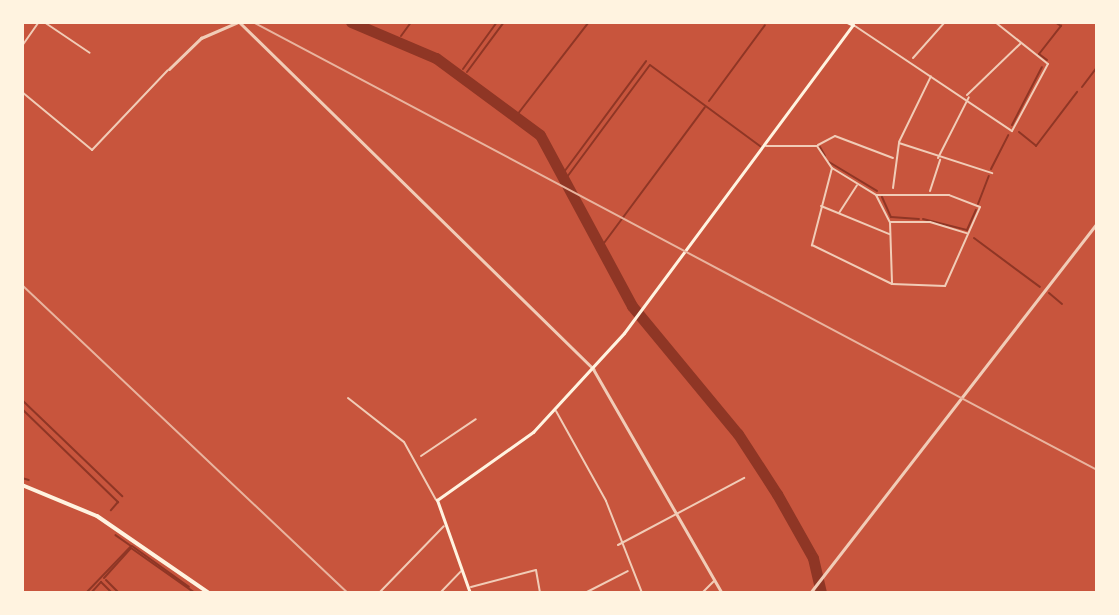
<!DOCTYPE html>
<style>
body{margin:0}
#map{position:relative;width:1119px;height:615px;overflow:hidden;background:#c8553d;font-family:"Source Sans 3",sans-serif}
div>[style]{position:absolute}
.stream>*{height:2px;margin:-1px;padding:0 1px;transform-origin:1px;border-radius:1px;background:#8f3625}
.river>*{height:11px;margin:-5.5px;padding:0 5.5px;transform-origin:5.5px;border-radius:5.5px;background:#8f3625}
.minor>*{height:2px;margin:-1px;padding:0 1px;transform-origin:1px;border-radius:1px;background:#f1ccb7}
.tertiary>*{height:3px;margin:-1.5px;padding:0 1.5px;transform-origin:1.5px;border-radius:1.5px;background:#f1ccb7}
.secondary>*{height:3px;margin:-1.5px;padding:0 1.5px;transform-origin:1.5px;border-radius:1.5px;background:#fff3e0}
.primary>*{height:4px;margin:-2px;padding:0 2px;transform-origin:2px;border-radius:2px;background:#fff3e0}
.rail>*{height:2px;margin:-1px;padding:0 1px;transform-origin:1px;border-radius:1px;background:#e9b49f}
span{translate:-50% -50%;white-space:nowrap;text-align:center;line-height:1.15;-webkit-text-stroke:6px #fff3e0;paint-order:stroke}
.frame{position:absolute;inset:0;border:24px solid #fff3e0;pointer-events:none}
</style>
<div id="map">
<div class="stream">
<div style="left:401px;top:36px;width:17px;rotate:-54deg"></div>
<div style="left:1047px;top:60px;width:10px;rotate:-143deg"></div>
<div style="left:1039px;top:54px;width:36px;rotate:-52deg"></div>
<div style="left:1061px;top:26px;width:7px;rotate:-146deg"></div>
<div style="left:463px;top:69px;width:58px;rotate:-54.1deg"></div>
<div style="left:467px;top:72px;width:62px;rotate:-53.5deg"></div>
<div style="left:1082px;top:87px;width:25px;rotate:-53deg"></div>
<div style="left:709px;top:101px;width:94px;rotate:-53.6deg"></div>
<div style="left:517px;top:115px;width:118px;rotate:-52.3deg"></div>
<div style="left:1012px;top:125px;width:65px;rotate:-62.7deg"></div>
<div style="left:1019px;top:132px;width:22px;rotate:39deg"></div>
<div style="left:1036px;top:146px;width:68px;rotate:-52.8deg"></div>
<div style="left:820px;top:147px;width:10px;rotate:61deg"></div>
<div style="left:829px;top:162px;width:56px;rotate:31.1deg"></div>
<div style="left:991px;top:169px;width:38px;rotate:-63deg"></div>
<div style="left:564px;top:172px;width:138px;rotate:-53.5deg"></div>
<div style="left:567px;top:177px;width:139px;rotate:-53.5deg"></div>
<div style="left:650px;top:65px;width:137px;rotate:36.4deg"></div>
<div style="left:882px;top:197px;width:22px;rotate:66deg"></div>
<div style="left:891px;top:217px;width:28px;rotate:4deg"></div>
<div style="left:978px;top:204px;width:30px;rotate:-69deg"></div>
<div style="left:923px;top:219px;width:45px;rotate:14deg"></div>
<div style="left:967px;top:230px;width:22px;rotate:-66deg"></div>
<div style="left:974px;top:238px;width:82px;rotate:36.6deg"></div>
<div style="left:604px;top:243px;width:169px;rotate:-53.4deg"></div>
<div style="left:1049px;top:293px;width:17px;rotate:40deg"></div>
<div style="left:22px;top:400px;width:139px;rotate:43.8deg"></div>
<div style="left:22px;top:409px;width:134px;rotate:44.1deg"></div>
<div style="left:118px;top:502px;width:11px;rotate:131deg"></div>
<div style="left:22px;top:478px;width:7px;rotate:16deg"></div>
<div style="left:132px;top:546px;width:70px;rotate:35.7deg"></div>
<div style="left:104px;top:578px;width:40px;rotate:-48deg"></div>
<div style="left:131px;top:548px;width:78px;rotate:35.1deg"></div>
<div style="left:106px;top:580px;width:18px;rotate:45deg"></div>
<div style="left:86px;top:593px;width:65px;rotate:-46.2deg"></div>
<div style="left:131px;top:546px;width:19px;rotate:-145deg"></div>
<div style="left:91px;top:593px;width:15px;rotate:-48deg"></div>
<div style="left:101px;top:582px;width:16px;rotate:45deg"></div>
</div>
<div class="river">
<div style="left:351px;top:22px;width:92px;rotate:23deg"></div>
<div style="left:436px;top:58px;width:129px;rotate:36.5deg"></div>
<div style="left:540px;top:135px;width:194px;rotate:61.7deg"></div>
<div style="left:632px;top:306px;width:166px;rotate:50.4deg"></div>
<div style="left:738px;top:434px;width:72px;rotate:57deg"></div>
<div style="left:777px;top:494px;width:73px;rotate:60.6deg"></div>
<div style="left:813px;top:558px;width:36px;rotate:77deg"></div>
</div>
<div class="minor">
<div style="left:44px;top:22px;width:55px;rotate:34deg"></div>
<div style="left:855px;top:26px;width:189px;rotate:33.8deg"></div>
<div style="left:1012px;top:131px;width:76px;rotate:-61.8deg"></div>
<div style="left:1048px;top:64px;width:68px;rotate:-141.6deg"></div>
<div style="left:22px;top:46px;width:29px;rotate:-55deg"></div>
<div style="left:913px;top:58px;width:48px;rotate:-48.4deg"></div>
<div style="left:22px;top:92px;width:91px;rotate:39.6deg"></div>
<div style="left:92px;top:150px;width:110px;rotate:-46.5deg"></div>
<div style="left:967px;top:95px;width:74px;rotate:-43.9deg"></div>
<div style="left:899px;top:142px;width:73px;rotate:-64.1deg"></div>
<div style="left:818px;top:145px;width:19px;rotate:-28deg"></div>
<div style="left:835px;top:136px;width:62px;rotate:20.8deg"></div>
<div style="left:766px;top:146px;width:51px"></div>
<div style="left:817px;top:146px;width:27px;rotate:56deg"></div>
<div style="left:832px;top:168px;width:52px;rotate:31.5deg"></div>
<div style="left:876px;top:195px;width:30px;rotate:63deg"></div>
<div style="left:890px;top:222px;width:61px;rotate:88.1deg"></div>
<div style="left:938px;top:158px;width:68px;rotate:-63.1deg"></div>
<div style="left:832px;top:168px;width:80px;rotate:104.6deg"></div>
<div style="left:812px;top:245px;width:89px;rotate:26deg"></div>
<div style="left:892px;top:284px;width:53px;rotate:2.2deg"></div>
<div style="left:945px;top:286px;width:86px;rotate:-66.1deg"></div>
<div style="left:980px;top:207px;width:33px;rotate:-159deg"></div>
<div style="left:949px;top:195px;width:73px;rotate:180deg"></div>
<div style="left:893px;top:188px;width:45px;rotate:-82.4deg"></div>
<div style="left:899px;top:143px;width:98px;rotate:17.9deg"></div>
<div style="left:930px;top:191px;width:33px;rotate:-72deg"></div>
<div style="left:821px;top:206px;width:74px;rotate:22.4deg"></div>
<div style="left:839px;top:213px;width:33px;rotate:-57deg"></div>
<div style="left:891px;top:222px;width:39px"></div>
<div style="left:930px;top:222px;width:39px;rotate:17deg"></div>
<div style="left:348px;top:398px;width:71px;rotate:38.2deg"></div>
<div style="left:404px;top:442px;width:66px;rotate:61.1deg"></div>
<div style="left:556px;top:411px;width:103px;rotate:60.9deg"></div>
<div style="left:606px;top:501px;width:99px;rotate:68.6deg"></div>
<div style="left:421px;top:456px;width:66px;rotate:-33.9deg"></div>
<div style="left:618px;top:545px;width:143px;rotate:-28deg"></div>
<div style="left:471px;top:587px;width:67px;rotate:-14.7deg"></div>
<div style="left:536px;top:570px;width:23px;rotate:80deg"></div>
<div style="left:379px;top:593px;width:93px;rotate:-45.9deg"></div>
<div style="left:440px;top:593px;width:30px;rotate:-46deg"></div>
<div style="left:585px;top:593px;width:48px;rotate:-27.1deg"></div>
<div style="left:702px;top:593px;width:17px;rotate:-45deg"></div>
</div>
<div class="tertiary">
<div style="left:239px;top:22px;width:496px;rotate:44.4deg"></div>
<div style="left:593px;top:369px;width:258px;rotate:60.1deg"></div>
<div style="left:169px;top:69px;width:45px;rotate:-44.1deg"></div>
<div style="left:201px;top:38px;width:40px;rotate:-23.4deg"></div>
<div style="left:810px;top:593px;width:468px;rotate:-52.2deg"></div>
</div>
<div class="secondary">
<div style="left:470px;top:593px;width:99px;rotate:-109.5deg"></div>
<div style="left:437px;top:500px;width:118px;rotate:-35.3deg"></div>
<div style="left:533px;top:432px;width:134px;rotate:-47.4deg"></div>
<div style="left:624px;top:333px;width:384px;rotate:-53.4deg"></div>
<div style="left:853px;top:25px;width:7px;rotate:-153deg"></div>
</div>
<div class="primary">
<div style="left:22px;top:485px;width:81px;rotate:22.5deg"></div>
<div style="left:97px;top:516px;width:136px;rotate:34.5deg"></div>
</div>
<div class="rail">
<div style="left:253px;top:22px;width:956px;rotate:27.96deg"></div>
<div style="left:22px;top:285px;width:448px;rotate:43.4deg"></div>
</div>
<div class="frame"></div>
</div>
